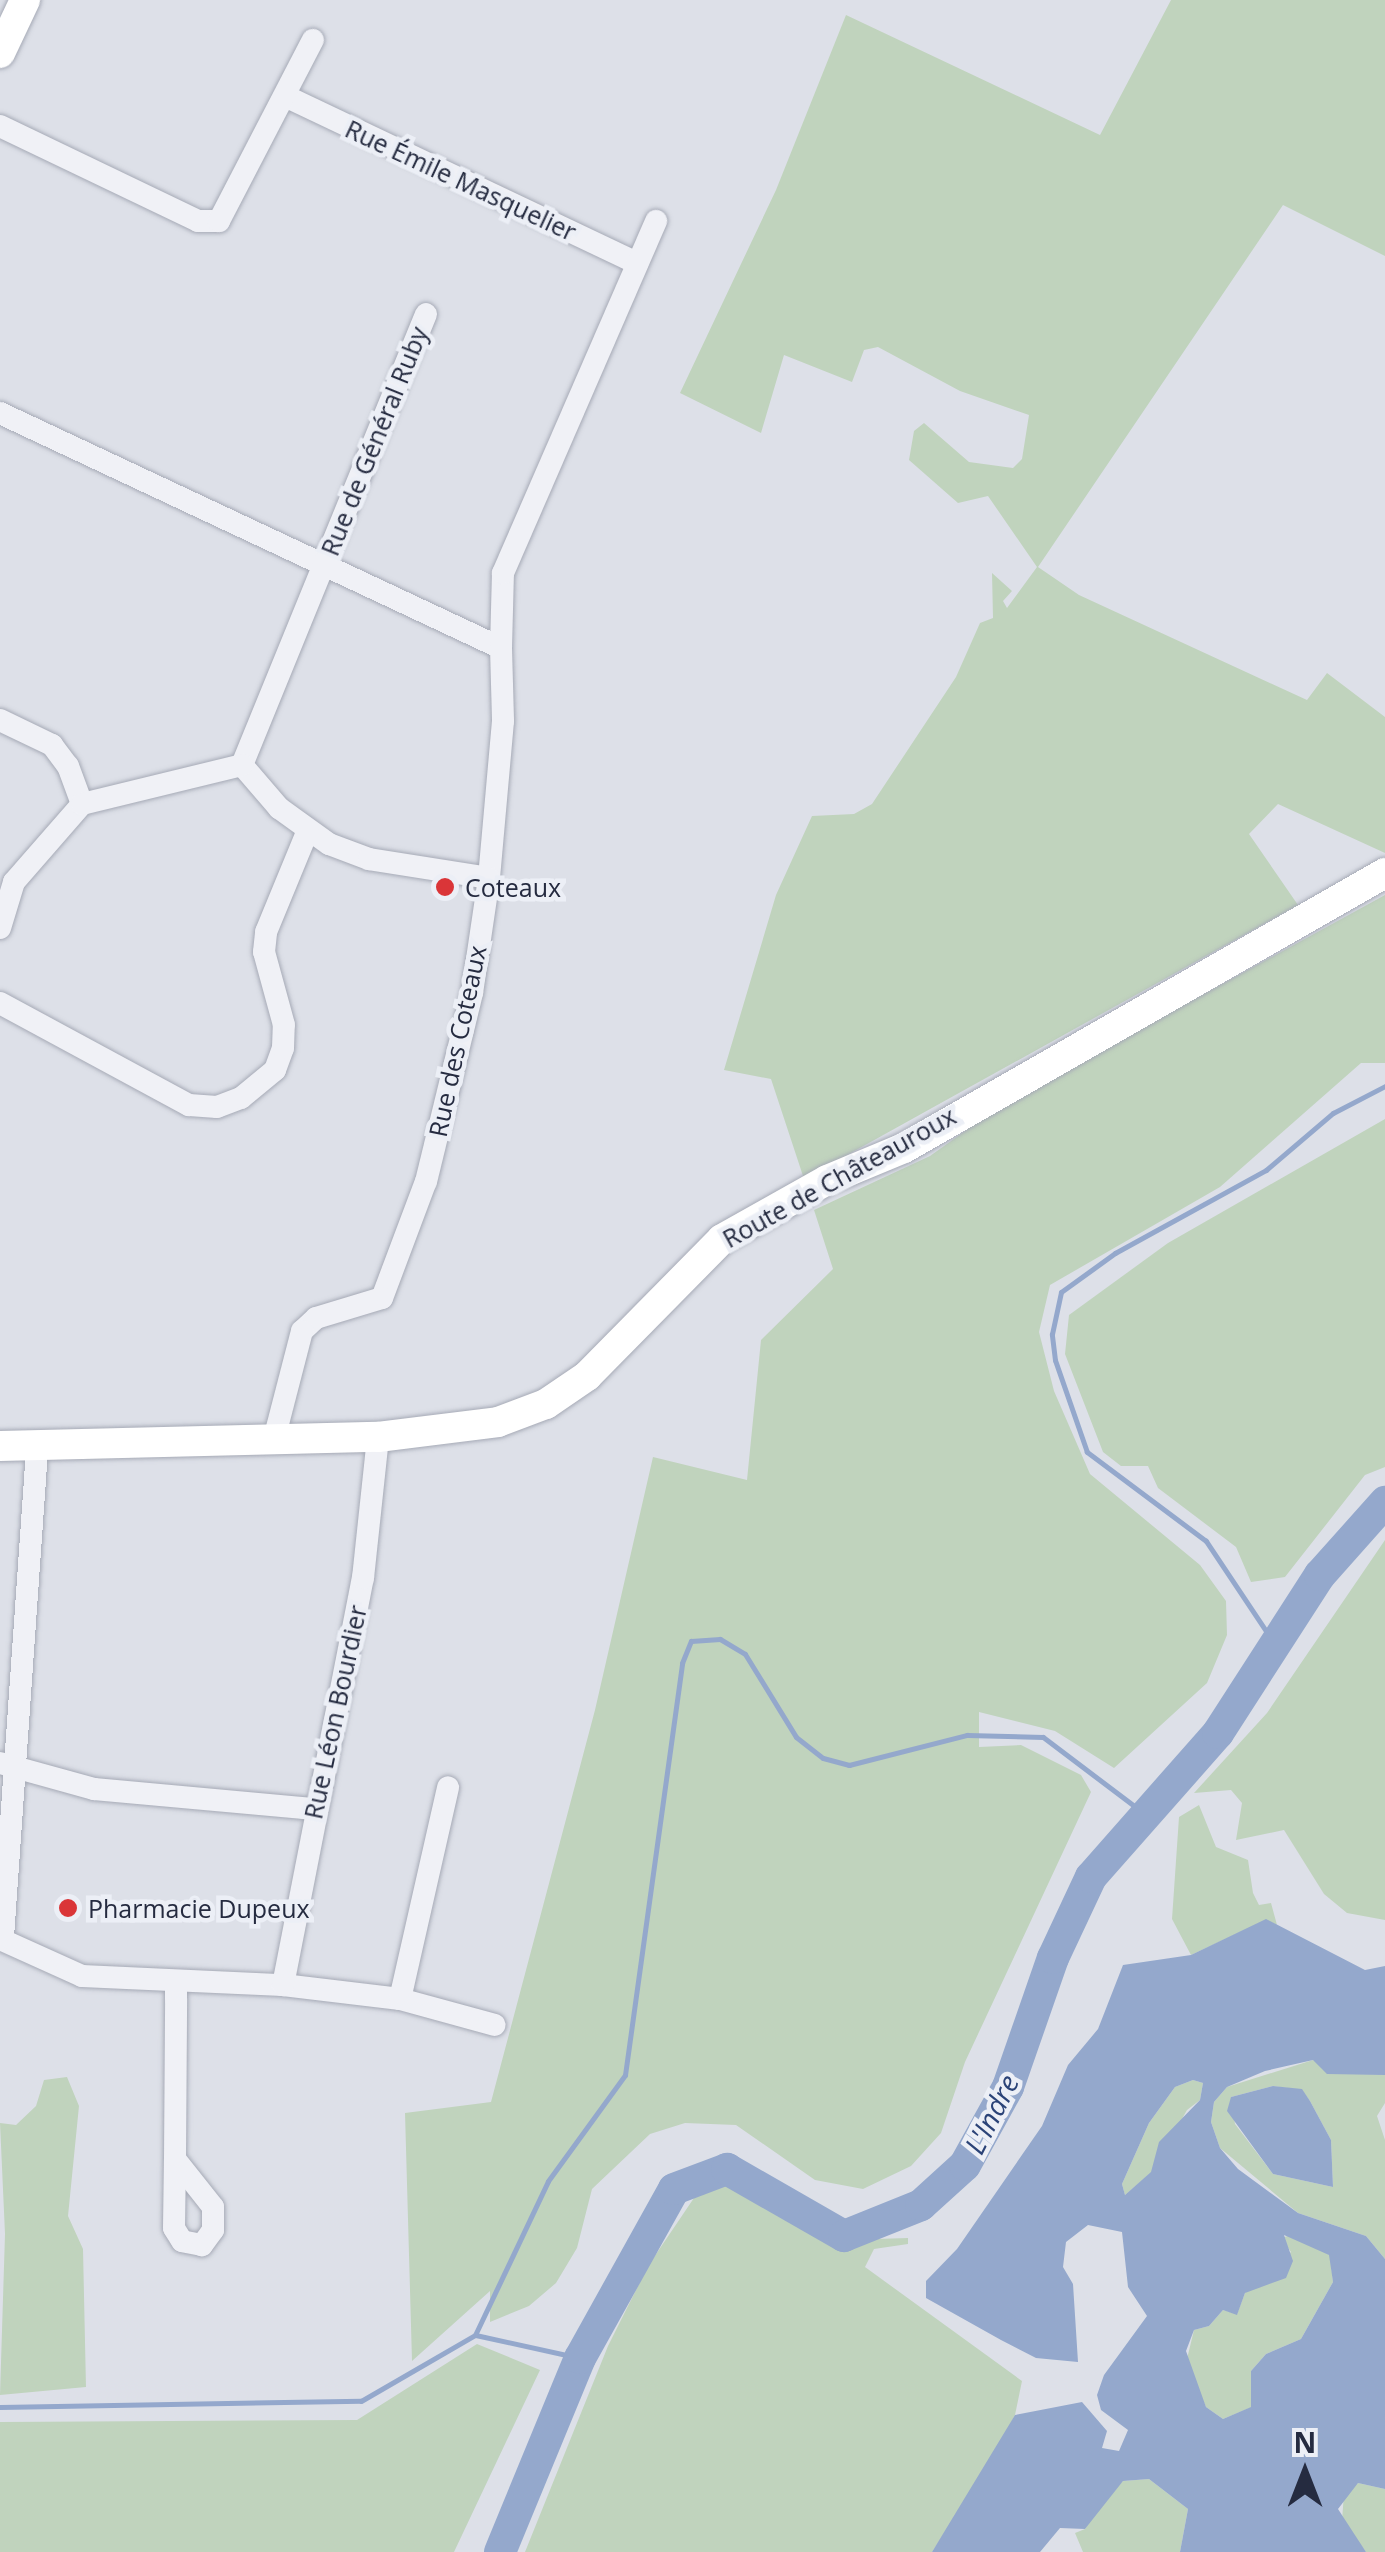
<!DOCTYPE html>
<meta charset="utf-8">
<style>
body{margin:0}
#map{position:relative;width:1385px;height:2552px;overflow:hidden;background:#dde0e8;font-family:"Open Sans",sans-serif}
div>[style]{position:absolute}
.green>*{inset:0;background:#c0d3bd}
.water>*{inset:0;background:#94a8cc}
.stream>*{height:5px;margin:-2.5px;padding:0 2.5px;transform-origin:2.5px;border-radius:2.5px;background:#94a8cc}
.river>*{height:32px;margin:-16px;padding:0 16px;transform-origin:16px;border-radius:16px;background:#94a8cc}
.roads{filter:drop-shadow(0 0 2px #a6aab6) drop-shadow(0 0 2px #a6aab6)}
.street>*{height:22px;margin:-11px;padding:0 11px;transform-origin:11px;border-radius:11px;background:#f0f1f6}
.secondary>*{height:30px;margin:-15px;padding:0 15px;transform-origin:15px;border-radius:15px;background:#fff}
.dots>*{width:28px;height:28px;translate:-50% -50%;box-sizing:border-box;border:5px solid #eceff6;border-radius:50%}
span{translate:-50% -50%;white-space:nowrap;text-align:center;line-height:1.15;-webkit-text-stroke:9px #eceff6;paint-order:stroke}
.street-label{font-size:25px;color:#252b40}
.poi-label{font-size:25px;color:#252b40}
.left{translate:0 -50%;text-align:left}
.water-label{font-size:28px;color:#2b4377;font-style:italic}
.north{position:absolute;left:1255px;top:2422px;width:100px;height:100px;-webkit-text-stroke:8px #eceff6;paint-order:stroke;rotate:0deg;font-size:28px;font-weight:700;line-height:40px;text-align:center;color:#252b40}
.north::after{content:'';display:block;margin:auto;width:35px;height:45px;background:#252b40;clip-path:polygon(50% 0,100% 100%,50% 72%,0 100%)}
</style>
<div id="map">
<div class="green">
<div style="clip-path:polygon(1171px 0,1385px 0,1385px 256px,1283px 205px,1038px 567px,1079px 595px,1307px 700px,1327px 673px,1385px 717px,1385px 853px,1278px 804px,1249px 834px,1298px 905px,804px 1179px,771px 1079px,724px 1070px,776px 895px,812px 816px,854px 814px,872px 804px,956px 677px,980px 623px,993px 618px,992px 573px,1012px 591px,1003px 601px,1007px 608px,1037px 567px,988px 496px,958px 503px,909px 460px,914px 431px,924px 423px,969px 462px,1013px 468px,1022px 459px,1029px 415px,960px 391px,878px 347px,864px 350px,852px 382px,784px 355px,761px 433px,680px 393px,776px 190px,846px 15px,1100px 135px)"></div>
<div style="clip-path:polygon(1385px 895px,1385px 1063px,1361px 1063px,1220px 1187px,1050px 1285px,1039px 1332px,1054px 1391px,1090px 1474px,1200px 1565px,1226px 1601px,1227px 1635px,1207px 1683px,1114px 1768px,1055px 1731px,979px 1712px,979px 1747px,1021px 1745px,1081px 1775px,1091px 1792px,965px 2062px,941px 2133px,911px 2166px,863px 2189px,815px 2180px,736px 2125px,685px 2123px,650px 2134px,592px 2189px,577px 2248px,556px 2283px,529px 2306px,490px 2322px,490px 2291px,412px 2361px,405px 2113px,491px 2102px,595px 1710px,653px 1457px,747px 1480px,761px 1340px,833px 1269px,814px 1210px,930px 1156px,1003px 1104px)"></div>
<div style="clip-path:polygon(1385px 1119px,1385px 1467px,1365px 1475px,1285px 1577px,1251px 1582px,1236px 1547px,1158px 1488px,1148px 1466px,1121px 1466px,1103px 1452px,1065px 1354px,1069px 1315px,1168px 1243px)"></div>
<div style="clip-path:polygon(1385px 1540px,1385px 1920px,1347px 1913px,1324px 1894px,1284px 1830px,1236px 1840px,1242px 1803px,1231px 1790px,1194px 1793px,1267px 1713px)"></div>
<div style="clip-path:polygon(1199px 1805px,1216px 1847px,1248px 1860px,1253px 1893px,1259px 1905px,1271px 1903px,1277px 1925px,1266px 1920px,1191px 1955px,1172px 1919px,1179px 1817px)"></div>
<div style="clip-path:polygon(evenodd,1313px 2060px,1385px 2075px,1385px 2103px,1377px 2116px,1385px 2140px,1385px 2259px,1366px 2236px,1298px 2213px,1220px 2148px,1211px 2122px,1214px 2102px,1227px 2087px,1313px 2060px,1273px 2086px,1302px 2090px,1310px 2101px,1331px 2140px,1333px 2187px,1273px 2174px,1235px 2124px,1231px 2097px,1273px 2086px)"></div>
<div style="clip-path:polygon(67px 2077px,79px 2106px,68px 2216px,83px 2249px,86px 2387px,0 2395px,5px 2234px,0 2123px,16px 2125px,36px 2106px,44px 2080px)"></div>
<div style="clip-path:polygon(1193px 2080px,1203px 2083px,1200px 2100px,1187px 2110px,1152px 2172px,1125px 2195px,1122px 2184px,1149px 2123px,1175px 2087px)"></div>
<div style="clip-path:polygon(722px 2182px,748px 2186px,808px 2231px,843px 2240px,908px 2238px,908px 2244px,874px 2249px,865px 2267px,1022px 2381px,1015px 2415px,989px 2465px,932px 2552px,525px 2552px,608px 2346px,648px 2266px,698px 2192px)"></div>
<div style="clip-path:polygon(1291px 2235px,1330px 2255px,1333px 2282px,1301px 2339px,1266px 2354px,1251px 2371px,1252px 2407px,1223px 2419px,1206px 2407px,1186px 2363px,1194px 2330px,1209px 2326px,1223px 2310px,1237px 2314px,1245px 2293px,1291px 2252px,1281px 2238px)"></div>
<div style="clip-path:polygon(477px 2344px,540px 2370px,454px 2552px,0 2552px,0 2422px,357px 2420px)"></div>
<div style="clip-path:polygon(1149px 2479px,1188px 2509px,1180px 2552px,1083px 2552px,1075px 2533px,1085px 2529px,1105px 2497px,1123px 2481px)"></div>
<div style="clip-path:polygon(1358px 2483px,1385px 2489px,1385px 2552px,1366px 2552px,1342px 2521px,1344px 2493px)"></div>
</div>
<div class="water">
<div style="clip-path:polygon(evenodd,1266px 1919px,1365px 1970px,1385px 1966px,1385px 2075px,1327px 2074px,1313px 2060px,1265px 2071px,1227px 2087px,1214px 2102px,1211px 2122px,1220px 2148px,1238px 2169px,1298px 2213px,1366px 2236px,1385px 2259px,1385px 2489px,1358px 2483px,1338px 2509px,1366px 2552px,1180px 2552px,1188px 2509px,1149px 2479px,1123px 2481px,1085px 2529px,1060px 2528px,1040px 2552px,932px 2552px,1015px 2415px,1082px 2402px,1107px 2431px,1102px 2448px,1119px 2451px,1128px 2430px,1101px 2410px,1097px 2395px,1104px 2375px,1147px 2316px,1128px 2287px,1122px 2232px,1088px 2225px,1066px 2242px,1063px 2267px,1073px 2284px,1078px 2362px,1036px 2358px,1001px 2340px,926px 2298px,926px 2281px,957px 2249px,1042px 2126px,1068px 2065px,1098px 2029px,1123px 1965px,1191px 1955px,1266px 1919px,1193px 2080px,1203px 2083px,1200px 2100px,1159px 2142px,1151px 2172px,1125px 2195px,1122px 2184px,1149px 2123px,1175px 2087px,1193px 2080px,1266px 1919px,1284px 2235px,1329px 2255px,1333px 2282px,1301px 2339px,1266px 2354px,1251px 2371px,1251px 2407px,1223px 2419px,1206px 2407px,1186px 2351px,1194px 2330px,1209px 2326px,1223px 2310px,1237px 2315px,1245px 2293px,1286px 2278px,1293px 2261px,1284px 2235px)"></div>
<div style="clip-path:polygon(1273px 2086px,1302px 2089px,1310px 2101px,1331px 2140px,1333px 2187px,1273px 2174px,1227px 2111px,1231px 2097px)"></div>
</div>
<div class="stream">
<div style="left:1274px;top:1643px;width:123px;rotate:-123.7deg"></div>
<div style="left:1206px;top:1541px;width:149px;rotate:-143.2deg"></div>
<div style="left:1087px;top:1452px;width:97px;rotate:-109.2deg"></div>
<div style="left:1055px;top:1360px;width:26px;rotate:-97deg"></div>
<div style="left:1052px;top:1334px;width:43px;rotate:-77.9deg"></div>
<div style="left:1061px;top:1292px;width:67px;rotate:-35.8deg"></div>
<div style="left:1115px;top:1253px;width:172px;rotate:-28.8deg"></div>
<div style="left:1266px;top:1170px;width:88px;rotate:-40.4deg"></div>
<div style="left:1333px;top:1113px;width:59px;rotate:-27.4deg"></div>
<div style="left:580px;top:2358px;width:107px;rotate:-167.6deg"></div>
<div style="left:475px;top:2335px;width:170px;rotate:-64.6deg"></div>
<div style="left:548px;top:2181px;width:131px;rotate:-54deg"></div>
<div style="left:625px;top:2075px;width:416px;rotate:-82.1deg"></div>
<div style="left:682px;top:1663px;width:24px;rotate:-68deg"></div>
<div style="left:691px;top:1641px;width:29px;rotate:-4deg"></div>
<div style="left:720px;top:1639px;width:29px;rotate:31deg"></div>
<div style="left:745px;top:1654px;width:97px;rotate:58.4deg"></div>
<div style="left:796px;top:1737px;width:34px;rotate:38deg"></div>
<div style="left:823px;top:1758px;width:27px;rotate:15deg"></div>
<div style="left:849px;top:1765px;width:122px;rotate:-14.3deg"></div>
<div style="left:967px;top:1735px;width:76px;rotate:1.5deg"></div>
<div style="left:1043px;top:1737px;width:129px;rotate:37.1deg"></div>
<div style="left:0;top:2407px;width:361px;rotate:-1deg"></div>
<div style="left:361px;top:2401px;width:132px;rotate:-30.1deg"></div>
</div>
<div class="river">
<div style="left:500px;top:2552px;width:210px;rotate:-67.6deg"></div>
<div style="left:580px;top:2358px;width:193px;rotate:-60.9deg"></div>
<div style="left:674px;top:2189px;width:57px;rotate:-20.7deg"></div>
<div style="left:727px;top:2169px;width:135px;rotate:29.8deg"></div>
<div style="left:844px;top:2236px;width:83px;rotate:-21.9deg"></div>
<div style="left:921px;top:2205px;width:59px;rotate:-42.3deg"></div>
<div style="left:965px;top:2165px;width:89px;rotate:-61.1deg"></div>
<div style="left:1008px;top:2087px;width:137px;rotate:-70.8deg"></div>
<div style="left:1053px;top:1958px;width:89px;rotate:-64.9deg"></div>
<div style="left:1091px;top:1877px;width:192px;rotate:-48.6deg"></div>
<div style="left:1218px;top:1733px;width:188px;rotate:-57.2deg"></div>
<div style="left:1320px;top:1575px;width:98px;rotate:-48.3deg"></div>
</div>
<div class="roads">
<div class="street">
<div style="left:285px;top:96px;width:390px;rotate:25.4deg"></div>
<div style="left:0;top:126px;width:220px;rotate:25.6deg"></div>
<div style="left:198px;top:221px;width:21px"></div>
<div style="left:219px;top:221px;width:204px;rotate:-62.6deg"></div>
<div style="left:0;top:413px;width:553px;rotate:25.13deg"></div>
<div style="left:501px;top:648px;width:73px;rotate:88.4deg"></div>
<div style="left:503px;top:721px;width:158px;rotate:95.1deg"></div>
<div style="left:489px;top:878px;width:116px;rotate:98.4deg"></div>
<div style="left:472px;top:993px;width:194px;rotate:103.7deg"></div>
<div style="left:426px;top:1181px;width:125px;rotate:110.6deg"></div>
<div style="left:382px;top:1298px;width:69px;rotate:163.1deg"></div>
<div style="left:316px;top:1318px;width:19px;rotate:137deg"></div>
<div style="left:302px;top:1331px;width:112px;rotate:104.5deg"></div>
<div style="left:501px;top:648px;width:75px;rotate:-88.5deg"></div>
<div style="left:503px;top:573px;width:384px;rotate:-66.5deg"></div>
<div style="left:0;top:720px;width:58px;rotate:25.7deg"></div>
<div style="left:52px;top:745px;width:26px;rotate:53deg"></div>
<div style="left:68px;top:766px;width:40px;rotate:69.8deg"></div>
<div style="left:242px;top:765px;width:487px;rotate:-67.8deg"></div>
<div style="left:242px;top:765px;width:57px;rotate:49.3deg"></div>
<div style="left:279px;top:808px;width:62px;rotate:35.8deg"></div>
<div style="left:329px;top:844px;width:43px;rotate:20.6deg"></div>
<div style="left:369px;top:859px;width:121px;rotate:9deg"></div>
<div style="left:0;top:928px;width:48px;rotate:-73.1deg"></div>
<div style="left:14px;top:882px;width:103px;rotate:-48.9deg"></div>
<div style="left:82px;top:804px;width:165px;rotate:-13.7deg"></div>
<div style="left:0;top:1003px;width:215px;rotate:28.4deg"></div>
<div style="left:189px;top:1105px;width:28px;rotate:4deg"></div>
<div style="left:217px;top:1107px;width:26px;rotate:-21deg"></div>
<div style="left:241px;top:1098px;width:44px;rotate:-39.5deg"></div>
<div style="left:275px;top:1070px;width:23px;rotate:-70deg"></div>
<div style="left:283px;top:1048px;width:23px;rotate:-88deg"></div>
<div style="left:284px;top:1025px;width:76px;rotate:-105.3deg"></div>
<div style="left:264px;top:952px;width:20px;rotate:-84deg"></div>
<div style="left:266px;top:932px;width:110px;rotate:-67.6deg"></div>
<div style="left:0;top:1763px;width:98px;rotate:15.5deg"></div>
<div style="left:94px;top:1789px;width:222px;rotate:5.2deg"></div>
<div style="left:3px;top:1937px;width:493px;rotate:-86deg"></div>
<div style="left:0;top:1939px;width:90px;rotate:24.3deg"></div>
<div style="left:82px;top:1976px;width:201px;rotate:2.6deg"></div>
<div style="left:283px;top:1985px;width:118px;rotate:6.8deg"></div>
<div style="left:400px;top:1999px;width:98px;rotate:15.3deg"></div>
<div style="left:283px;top:1985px;width:415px;rotate:-78.9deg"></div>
<div style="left:363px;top:1578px;width:142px;rotate:-83.9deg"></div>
<div style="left:400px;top:1999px;width:217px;rotate:-77.2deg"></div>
<div style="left:175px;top:2159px;width:61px;rotate:51.6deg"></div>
<div style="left:213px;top:2207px;width:23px;rotate:90deg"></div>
<div style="left:213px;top:2230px;width:19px;rotate:126deg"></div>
<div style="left:202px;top:2245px;width:20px;rotate:-169deg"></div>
<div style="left:182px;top:2241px;width:15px;rotate:-122deg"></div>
<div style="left:174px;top:2228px;width:69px;rotate:-89.2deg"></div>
<div style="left:175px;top:2159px;width:160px;rotate:-89.6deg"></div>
<div style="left:176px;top:1999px;width:17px;rotate:-90deg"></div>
</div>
<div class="secondary">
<div style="left:0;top:53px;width:59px;rotate:-64.7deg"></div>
<div style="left:0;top:1446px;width:378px;rotate:-1.4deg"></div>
<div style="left:378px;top:1437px;width:121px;rotate:-7.1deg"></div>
<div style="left:498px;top:1422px;width:51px;rotate:-20.6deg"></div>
<div style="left:546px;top:1404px;width:50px;rotate:-34.3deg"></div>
<div style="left:587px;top:1376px;width:192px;rotate:-45.4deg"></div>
<div style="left:722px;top:1239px;width:120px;rotate:-29.3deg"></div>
<div style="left:827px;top:1180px;width:83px;rotate:-22.6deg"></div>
<div style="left:904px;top:1148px;width:554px;rotate:-29.76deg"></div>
</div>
</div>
<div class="dots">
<div style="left:445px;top:887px;background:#da3538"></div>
<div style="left:68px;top:1908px;background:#da3538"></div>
</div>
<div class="street-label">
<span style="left:461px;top:180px;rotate:25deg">Rue Émile Masquelier</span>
<span style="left:374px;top:441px;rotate:-68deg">Rue de Général Ruby</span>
<span style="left:457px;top:1041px;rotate:-78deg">Rue des Coteaux</span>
<span style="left:839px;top:1177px;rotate:-29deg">Route de Châteauroux</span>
<span style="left:335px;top:1712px;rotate:-78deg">Rue Léon Bourdier</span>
</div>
<div class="poi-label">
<span class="left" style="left:465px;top:887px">Coteaux</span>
<span class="left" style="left:88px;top:1908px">Pharmacie Dupeux</span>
</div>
<div class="water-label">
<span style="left:991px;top:2114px;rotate:-63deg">L'Indre</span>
</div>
<div class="north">N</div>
</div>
